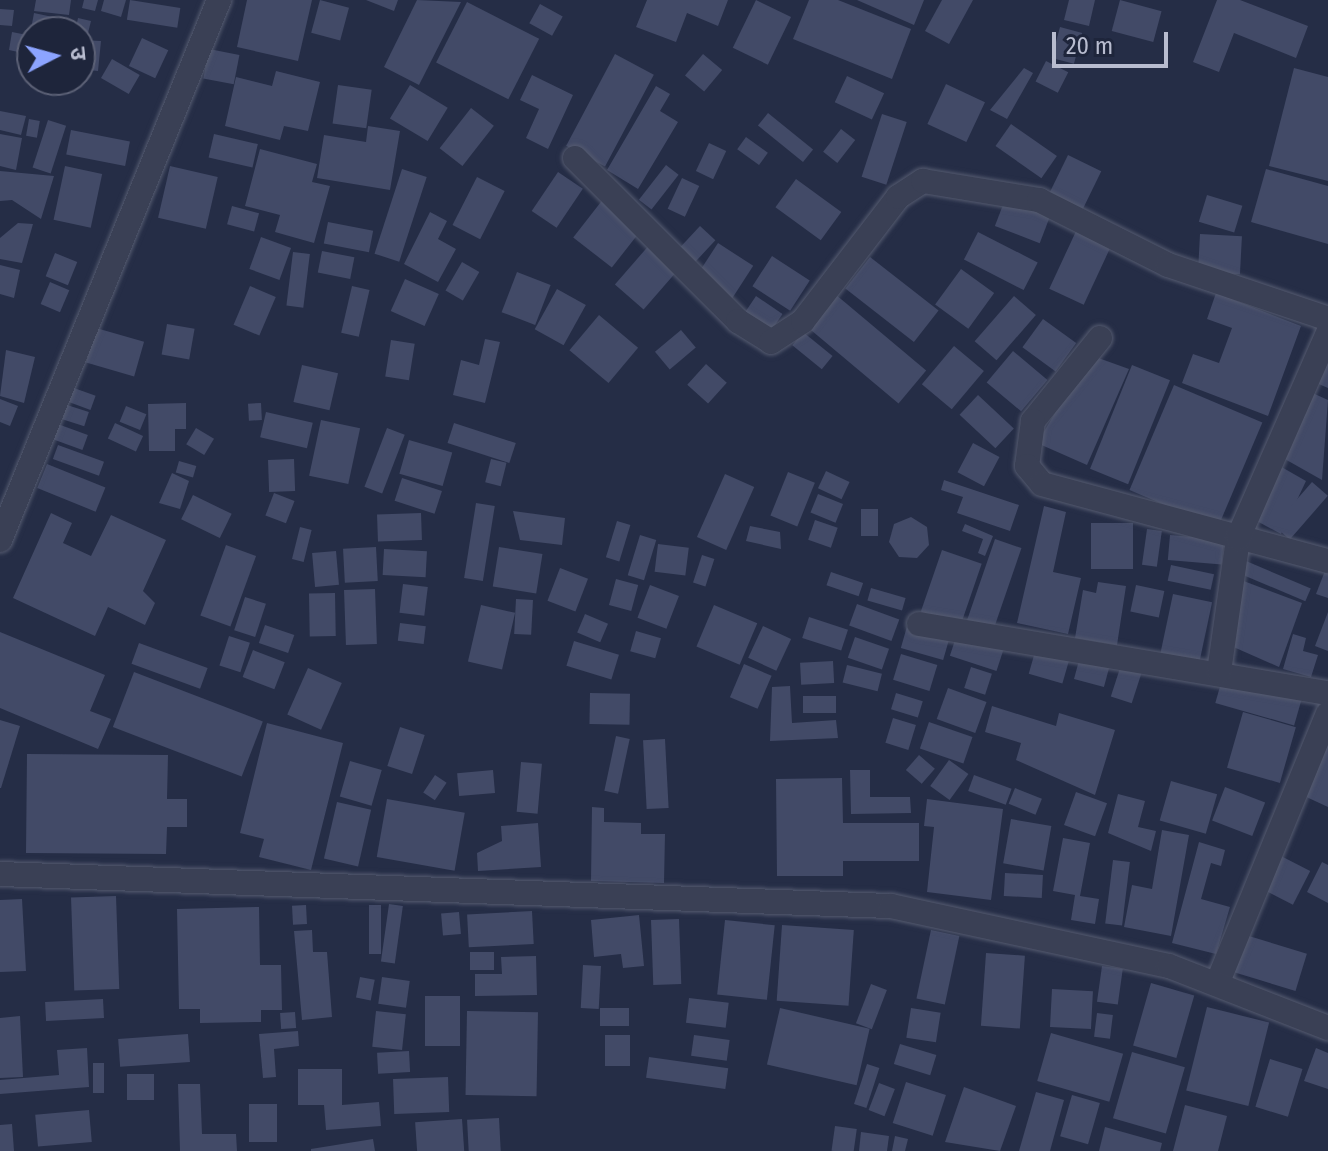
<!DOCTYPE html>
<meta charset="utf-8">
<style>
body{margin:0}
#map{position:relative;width:1328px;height:1151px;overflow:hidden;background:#252d46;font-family:"Fira Sans Condensed","Noto Sans Devanagari",sans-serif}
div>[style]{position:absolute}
.building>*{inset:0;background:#424a67;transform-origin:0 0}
.roads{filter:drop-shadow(0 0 2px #555b70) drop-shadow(0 0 2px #555b70)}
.minor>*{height:24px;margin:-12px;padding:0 12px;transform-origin:12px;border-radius:12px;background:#3a4055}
.tertiary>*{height:24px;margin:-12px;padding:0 12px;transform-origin:12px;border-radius:12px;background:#3a4055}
span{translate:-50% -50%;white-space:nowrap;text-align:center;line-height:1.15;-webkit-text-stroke:8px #1e253b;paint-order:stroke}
.north{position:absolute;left:16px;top:16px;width:80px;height:80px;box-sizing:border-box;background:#1e253b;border:2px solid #5c6176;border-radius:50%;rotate:84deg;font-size:22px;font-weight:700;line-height:32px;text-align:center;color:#b8bccf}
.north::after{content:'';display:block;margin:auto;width:28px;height:36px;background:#8ca4ff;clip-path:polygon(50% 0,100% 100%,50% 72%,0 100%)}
.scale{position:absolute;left:1052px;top:32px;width:116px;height:36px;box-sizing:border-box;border:4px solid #b8bccf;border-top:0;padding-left:10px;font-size:24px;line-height:28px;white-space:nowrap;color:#b8bccf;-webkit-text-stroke:6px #1e253b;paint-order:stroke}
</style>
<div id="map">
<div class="building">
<div style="clip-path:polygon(36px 0,71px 0,69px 15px,34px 11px)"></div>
<div style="clip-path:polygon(84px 0,98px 0,95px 11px,82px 8px)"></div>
<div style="clip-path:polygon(104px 0,126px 0,121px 17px,101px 11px)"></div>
<div style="left:130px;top:0;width:51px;height:20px;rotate:9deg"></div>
<div style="clip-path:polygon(247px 0,312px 0,298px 61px,237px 47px)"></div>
<div style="left:320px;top:0;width:30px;height:34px;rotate:15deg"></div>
<div style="clip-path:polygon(366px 0,398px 0,394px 11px)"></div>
<div style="clip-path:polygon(417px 0,461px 2px,419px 85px,384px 67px)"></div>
<div style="clip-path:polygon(647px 0,728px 0,718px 26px,687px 13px,676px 42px,636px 27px)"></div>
<div style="left:756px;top:0;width:39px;height:53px;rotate:26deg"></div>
<div style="clip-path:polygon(809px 0,838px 0,911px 29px,892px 79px,793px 39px)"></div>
<div style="clip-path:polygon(857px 0,924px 0,914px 25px)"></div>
<div style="clip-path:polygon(942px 0,973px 0,949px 44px,925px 31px)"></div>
<div style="clip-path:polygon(1069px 0,1095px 0,1089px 26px,1064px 20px)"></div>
<div style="left:1120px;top:0;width:43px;height:32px;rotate:15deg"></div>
<div style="clip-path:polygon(1217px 0,1240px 0,1308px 26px,1296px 58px,1234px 33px,1219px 72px,1193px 62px)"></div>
<div style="left:467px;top:2px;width:81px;height:68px;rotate:27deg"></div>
<div style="left:540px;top:4px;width:26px;height:22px;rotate:29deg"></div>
<div style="clip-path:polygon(0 9px,14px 10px,12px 26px,0 25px)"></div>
<div style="clip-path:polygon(34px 13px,62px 19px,60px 32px,31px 29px)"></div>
<div style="clip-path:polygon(78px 18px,91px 21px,87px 37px,75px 32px)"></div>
<div style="left:1060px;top:27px;width:23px;height:32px;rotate:15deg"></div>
<div style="clip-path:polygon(12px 32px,32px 36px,32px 55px,9px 50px)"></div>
<div style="left:142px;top:38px;width:29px;height:31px;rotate:25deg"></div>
<div style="clip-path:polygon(80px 40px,101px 41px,98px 71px,80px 69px)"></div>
<div style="left:209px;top:49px;width:31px;height:30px;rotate:11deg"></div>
<div style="left:615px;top:54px;width:44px;height:104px;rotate:28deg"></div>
<div style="left:703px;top:54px;width:25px;height:28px;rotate:40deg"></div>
<div style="left:112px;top:59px;width:32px;height:22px;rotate:30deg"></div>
<div style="left:1046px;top:61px;width:25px;height:23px;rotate:27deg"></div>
<div style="clip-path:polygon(1024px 68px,1033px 73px,1007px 119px,990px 110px)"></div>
<div style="clip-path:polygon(1294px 68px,1328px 77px,1328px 181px,1269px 166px)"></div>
<div style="clip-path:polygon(276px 71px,320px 82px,308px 131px,284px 126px,280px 140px,225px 126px,236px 77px,272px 86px)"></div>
<div style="clip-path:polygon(532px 75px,573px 95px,548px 149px,526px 138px,539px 109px,520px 100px)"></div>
<div style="left:847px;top:76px;width:41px;height:29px;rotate:25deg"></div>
<div style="left:946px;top:84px;width:43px;height:44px;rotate:25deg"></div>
<div style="left:338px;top:85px;width:34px;height:39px;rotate:8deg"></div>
<div style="left:410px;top:85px;width:44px;height:39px;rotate:31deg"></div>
<div style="clip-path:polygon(656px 86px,670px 94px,660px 111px,678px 122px,638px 189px,607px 170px)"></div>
<div style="left:471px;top:108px;width:29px;height:51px;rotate:38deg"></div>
<div style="clip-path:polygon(0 111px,26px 116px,21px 135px,0 130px)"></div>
<div style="left:768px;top:113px;width:58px;height:16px;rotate:39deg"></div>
<div style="left:882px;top:114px;width:26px;height:66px;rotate:18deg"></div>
<div style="left:29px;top:119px;width:11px;height:17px;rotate:10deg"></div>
<div style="left:48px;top:120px;width:19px;height:50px;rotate:18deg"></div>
<div style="left:1011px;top:124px;width:56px;height:27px;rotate:35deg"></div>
<div style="clip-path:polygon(368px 126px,400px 131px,390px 190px,317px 178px,324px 135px,366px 142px)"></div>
<div style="left:841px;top:129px;width:18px;height:29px;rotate:38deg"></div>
<div style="left:71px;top:130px;width:60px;height:25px;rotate:11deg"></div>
<div style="clip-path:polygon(0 134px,22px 138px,16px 170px,0 166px)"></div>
<div style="left:214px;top:134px;width:45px;height:24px;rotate:13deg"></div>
<div style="left:746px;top:137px;width:27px;height:15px;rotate:36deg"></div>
<div style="left:709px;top:143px;width:19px;height:31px;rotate:25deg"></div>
<div style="clip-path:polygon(260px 149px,317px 164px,312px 182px,330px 186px,314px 243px,275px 232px,280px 215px,245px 206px)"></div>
<div style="left:1068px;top:155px;width:37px;height:42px;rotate:26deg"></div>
<div style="left:666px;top:165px;width:16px;height:44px;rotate:38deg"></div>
<div style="left:65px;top:166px;width:38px;height:55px;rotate:12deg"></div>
<div style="left:170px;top:166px;width:49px;height:53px;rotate:13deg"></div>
<div style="left:402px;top:169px;width:26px;height:89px;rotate:18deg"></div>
<div style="clip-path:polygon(1266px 169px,1328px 186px,1328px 244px,1251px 222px)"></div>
<div style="clip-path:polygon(0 171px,54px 176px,41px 219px,12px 200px,0 201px)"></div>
<div style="left:558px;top:172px;width:30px;height:47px;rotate:34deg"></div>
<div style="left:477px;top:177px;width:31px;height:54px;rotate:27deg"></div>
<div style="left:682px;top:178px;width:19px;height:34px;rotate:25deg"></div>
<div style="left:796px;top:179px;width:56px;height:35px;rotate:36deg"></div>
<div style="left:1207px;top:195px;width:37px;height:28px;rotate:17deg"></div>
<div style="left:1006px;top:197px;width:48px;height:31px;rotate:21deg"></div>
<div style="left:604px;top:198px;width:49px;height:50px;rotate:38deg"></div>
<div style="left:232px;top:206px;width:28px;height:19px;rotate:15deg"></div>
<div style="clip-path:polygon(430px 212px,447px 221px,438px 239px,456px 249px,438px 282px,404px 264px)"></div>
<div style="left:328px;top:222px;width:46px;height:22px;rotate:11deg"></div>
<div style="clip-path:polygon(18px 223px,33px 224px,22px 263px,0 259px,0 238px)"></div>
<div style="left:700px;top:226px;width:21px;height:31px;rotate:43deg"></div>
<div style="left:1078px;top:227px;width:38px;height:68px;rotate:25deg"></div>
<div style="left:978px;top:232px;width:67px;height:31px;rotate:27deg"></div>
<div style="left:1200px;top:234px;width:42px;height:38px;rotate:3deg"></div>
<div style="left:261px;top:237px;width:32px;height:34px;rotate:20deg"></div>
<div style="left:651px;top:243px;width:38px;height:55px;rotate:41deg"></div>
<div style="left:718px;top:243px;width:42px;height:40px;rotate:33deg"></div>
<div style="left:322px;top:251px;width:33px;height:22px;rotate:11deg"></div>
<div style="left:293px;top:252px;width:17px;height:54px;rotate:7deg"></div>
<div style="left:55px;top:253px;width:24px;height:25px;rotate:22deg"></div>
<div style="left:772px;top:256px;width:45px;height:36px;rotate:33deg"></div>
<div style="left:870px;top:257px;width:87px;height:40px;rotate:38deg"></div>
<div style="left:462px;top:262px;width:20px;height:33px;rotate:30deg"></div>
<div style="clip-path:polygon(0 265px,20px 270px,14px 298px,0 294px)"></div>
<div style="left:961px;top:269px;width:41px;height:44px;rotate:36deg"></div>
<div style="left:517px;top:272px;width:36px;height:43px;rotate:21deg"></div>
<div style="left:405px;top:279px;width:37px;height:35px;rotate:24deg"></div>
<div style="left:50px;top:282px;width:21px;height:24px;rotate:23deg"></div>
<div style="left:250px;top:286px;width:28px;height:42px;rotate:23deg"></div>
<div style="left:352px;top:286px;width:18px;height:48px;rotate:13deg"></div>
<div style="left:557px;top:289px;width:33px;height:46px;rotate:29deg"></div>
<div style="clip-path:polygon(1216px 293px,1301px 326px,1268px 416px,1182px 383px,1193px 354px,1219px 363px,1232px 328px,1207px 319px)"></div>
<div style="left:835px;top:294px;width:119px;height:43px;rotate:40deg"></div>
<div style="left:756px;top:296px;width:32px;height:27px;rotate:34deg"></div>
<div style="left:1014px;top:296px;width:29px;height:60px;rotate:41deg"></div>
<div style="left:599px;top:315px;width:51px;height:46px;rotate:40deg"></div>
<div style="left:1043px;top:319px;width:41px;height:35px;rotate:36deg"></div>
<div style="left:167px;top:324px;width:28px;height:31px;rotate:10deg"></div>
<div style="left:96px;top:328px;width:50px;height:36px;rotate:16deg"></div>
<div style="left:681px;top:330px;width:23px;height:34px;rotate:50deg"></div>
<div style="left:803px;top:332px;width:38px;height:17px;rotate:39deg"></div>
<div style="clip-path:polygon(485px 339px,500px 342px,485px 403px,453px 395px,461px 360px,479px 365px)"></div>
<div style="left:391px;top:340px;width:24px;height:37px;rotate:9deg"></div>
<div style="left:954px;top:346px;width:39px;height:50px;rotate:40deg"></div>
<div style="clip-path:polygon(6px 350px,35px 357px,24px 403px,0 396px)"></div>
<div style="left:1013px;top:351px;width:45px;height:41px;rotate:40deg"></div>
<div style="clip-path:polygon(1328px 354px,1328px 388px,1314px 382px)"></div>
<div style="clip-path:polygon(1090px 355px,1129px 369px,1087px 465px,1037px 443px)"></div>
<div style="left:706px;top:364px;width:28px;height:28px;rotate:42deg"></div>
<div style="left:302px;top:365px;width:37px;height:38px;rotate:13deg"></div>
<div style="left:1132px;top:365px;width:41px;height:112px;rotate:22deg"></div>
<div style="left:1174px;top:385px;width:96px;height:114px;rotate:23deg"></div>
<div style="left:74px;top:388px;width:23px;height:15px;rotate:20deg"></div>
<div style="clip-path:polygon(1308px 391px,1328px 400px,1322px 480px,1283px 458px)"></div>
<div style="left:978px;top:395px;width:49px;height:27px;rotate:43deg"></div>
<div style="clip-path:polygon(0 399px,18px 406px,10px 426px,0 422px)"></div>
<div style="clip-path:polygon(186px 403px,186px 429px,175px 429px,175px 451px,149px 451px,148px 404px)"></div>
<div style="left:261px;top:403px;width:17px;height:13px;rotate:87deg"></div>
<div style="left:67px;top:405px;width:23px;height:15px;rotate:18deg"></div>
<div style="left:126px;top:406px;width:22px;height:17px;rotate:22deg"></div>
<div style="left:266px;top:412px;width:48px;height:26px;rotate:13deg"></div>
<div style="left:321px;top:420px;width:40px;height:57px;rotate:12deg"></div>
<div style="left:55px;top:423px;width:35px;height:16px;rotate:20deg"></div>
<div style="left:115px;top:423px;width:31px;height:17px;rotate:25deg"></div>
<div style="left:454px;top:423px;width:65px;height:21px;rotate:18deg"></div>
<div style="left:196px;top:428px;width:21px;height:19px;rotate:31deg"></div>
<div style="left:387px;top:428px;width:19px;height:63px;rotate:21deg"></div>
<div style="left:409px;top:440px;width:45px;height:35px;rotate:16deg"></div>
<div style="left:973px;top:443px;width:30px;height:33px;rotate:28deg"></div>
<div style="left:58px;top:445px;width:49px;height:15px;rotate:20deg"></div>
<div style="left:294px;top:459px;width:32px;height:26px;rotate:88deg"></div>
<div style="left:491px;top:459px;width:16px;height:24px;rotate:14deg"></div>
<div style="left:179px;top:461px;width:18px;height:12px;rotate:16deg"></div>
<div style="left:47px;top:464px;width:63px;height:26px;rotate:22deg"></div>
<div style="clip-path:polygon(1278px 465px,1306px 481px,1281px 534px,1255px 520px)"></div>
<div style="left:826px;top:471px;width:26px;height:19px;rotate:25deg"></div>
<div style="left:788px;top:472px;width:29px;height:47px;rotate:22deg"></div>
<div style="clip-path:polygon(172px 473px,189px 481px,180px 509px,159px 503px)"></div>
<div style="left:725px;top:474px;width:32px;height:69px;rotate:24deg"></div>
<div style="left:402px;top:478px;width:42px;height:24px;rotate:18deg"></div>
<div style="clip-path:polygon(944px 480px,1019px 505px,1010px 531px,957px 513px,963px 497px,941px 490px)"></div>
<div style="left:1312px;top:482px;width:21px;height:58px;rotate:41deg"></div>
<div style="left:274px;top:493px;width:22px;height:24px;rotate:21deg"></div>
<div style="left:818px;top:494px;width:27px;height:20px;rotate:22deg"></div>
<div style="left:193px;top:495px;width:43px;height:27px;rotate:26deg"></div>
<div style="left:476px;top:503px;width:19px;height:76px;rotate:9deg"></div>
<div style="clip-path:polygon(1044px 506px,1066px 512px,1053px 572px,1081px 578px,1068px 634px,1017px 623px)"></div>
<div style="left:861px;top:509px;width:17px;height:27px"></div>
<div style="clip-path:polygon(513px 511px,565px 518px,562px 545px,520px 540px)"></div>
<div style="clip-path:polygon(51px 513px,72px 523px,63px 543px,91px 556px,111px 515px,166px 540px,143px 591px,155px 603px,145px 625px,108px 607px,95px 636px,13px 598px)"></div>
<div style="left:421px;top:513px;width:27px;height:44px;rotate:88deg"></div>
<div style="clip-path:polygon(911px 517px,927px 527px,929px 545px,917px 558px,899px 557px,889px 542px,894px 524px)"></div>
<div style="left:815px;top:520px;width:24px;height:21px;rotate:19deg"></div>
<div style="left:617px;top:521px;width:14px;height:38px;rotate:17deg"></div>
<div style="left:1091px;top:523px;width:42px;height:46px"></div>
<div style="clip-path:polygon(965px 524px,993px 536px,985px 556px,978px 553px,983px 539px,962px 531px)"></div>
<div style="clip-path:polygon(750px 526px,780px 532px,781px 549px,746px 541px)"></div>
<div style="left:300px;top:527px;width:12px;height:33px;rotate:14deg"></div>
<div style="left:1147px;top:529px;width:15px;height:36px;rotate:8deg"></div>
<div style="left:640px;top:535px;width:17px;height:42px;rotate:17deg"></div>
<div style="left:1170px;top:535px;width:54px;height:25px;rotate:5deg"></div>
<div style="left:995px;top:539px;width:28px;height:87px;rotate:19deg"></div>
<div style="left:658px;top:544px;width:31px;height:28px;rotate:7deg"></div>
<div style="left:226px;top:545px;width:32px;height:75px;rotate:20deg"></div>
<div style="left:376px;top:547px;width:34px;height:33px;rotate:87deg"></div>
<div style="left:499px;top:547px;width:44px;height:40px;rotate:9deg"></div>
<div style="left:384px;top:549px;width:43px;height:26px;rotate:3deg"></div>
<div style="left:942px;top:550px;width:42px;height:65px;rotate:19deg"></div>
<div style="left:336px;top:551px;width:34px;height:24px;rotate:85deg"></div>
<div style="left:702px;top:555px;width:13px;height:29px;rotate:18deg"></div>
<div style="left:1239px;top:558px;width:78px;height:14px;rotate:23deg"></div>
<div style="clip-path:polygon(1328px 563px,1328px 598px,1316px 594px)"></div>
<div style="left:1171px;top:565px;width:44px;height:16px;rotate:12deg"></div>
<div style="left:560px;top:568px;width:30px;height:35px;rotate:21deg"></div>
<div style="left:831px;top:572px;width:34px;height:14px;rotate:19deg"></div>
<div style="left:616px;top:579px;width:23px;height:27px;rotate:15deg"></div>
<div style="clip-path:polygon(1241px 580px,1302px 603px,1279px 667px,1229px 645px)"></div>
<div style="clip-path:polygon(1098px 582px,1126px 586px,1117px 645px,1075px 638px,1083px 590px,1096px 593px)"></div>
<div style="left:403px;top:584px;width:25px;height:29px;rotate:7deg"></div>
<div style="left:650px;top:585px;width:31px;height:35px;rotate:21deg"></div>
<div style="left:1136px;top:585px;width:29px;height:27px;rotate:12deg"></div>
<div style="left:871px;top:588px;width:36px;height:13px;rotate:16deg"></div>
<div style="left:375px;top:589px;width:55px;height:31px;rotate:88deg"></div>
<div style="left:335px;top:593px;width:43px;height:26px;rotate:89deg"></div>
<div style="left:1173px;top:594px;width:40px;height:60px;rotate:12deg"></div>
<div style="left:245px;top:597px;width:22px;height:35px;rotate:18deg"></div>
<div style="left:516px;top:599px;width:17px;height:35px;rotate:3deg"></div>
<div style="left:857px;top:604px;width:45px;height:23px;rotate:20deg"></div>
<div style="left:481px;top:605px;width:35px;height:58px;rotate:13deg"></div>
<div style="left:714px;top:605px;width:47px;height:45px;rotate:23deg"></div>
<div style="clip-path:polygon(1328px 612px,1328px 651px,1315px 646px)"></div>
<div style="left:585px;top:614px;width:25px;height:20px;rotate:23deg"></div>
<div style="left:809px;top:617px;width:41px;height:22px;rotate:18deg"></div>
<div style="left:400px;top:623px;width:26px;height:18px;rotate:7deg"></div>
<div style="left:908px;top:623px;width:44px;height:26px;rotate:16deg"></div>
<div style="left:265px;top:625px;width:31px;height:19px;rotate:19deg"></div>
<div style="left:763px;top:626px;width:31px;height:35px;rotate:25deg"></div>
<div style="left:636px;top:631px;width:26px;height:21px;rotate:16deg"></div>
<div style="clip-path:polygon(0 632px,105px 675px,90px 711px,111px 719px,98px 749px,0 708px)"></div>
<div style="left:957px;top:634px;width:49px;height:23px;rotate:18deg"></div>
<div style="clip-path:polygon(1293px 634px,1306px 638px,1303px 651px,1318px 655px,1311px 677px,1283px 669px)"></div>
<div style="left:229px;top:636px;width:22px;height:31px;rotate:18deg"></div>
<div style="left:855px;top:637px;width:36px;height:22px;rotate:19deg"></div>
<div style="left:574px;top:641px;width:47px;height:26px;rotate:17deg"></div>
<div style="left:139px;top:643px;width:73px;height:22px;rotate:20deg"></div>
<div style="left:1037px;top:645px;width:35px;height:30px;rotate:16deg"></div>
<div style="left:253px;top:650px;width:34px;height:29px;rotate:21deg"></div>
<div style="left:1081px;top:653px;width:31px;height:27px;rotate:15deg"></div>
<div style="left:901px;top:654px;width:38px;height:27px;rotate:17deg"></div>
<div style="left:833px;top:661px;width:22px;height:33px;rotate:87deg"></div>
<div style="left:744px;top:664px;width:30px;height:36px;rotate:23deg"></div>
<div style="left:847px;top:665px;width:36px;height:18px;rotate:14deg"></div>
<div style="left:1121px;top:665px;width:22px;height:33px;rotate:18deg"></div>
<div style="left:971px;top:667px;width:22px;height:22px;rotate:18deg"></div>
<div style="left:308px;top:668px;width:37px;height:51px;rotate:24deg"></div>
<div style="left:134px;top:672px;width:138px;height:59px;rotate:21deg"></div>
<div style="left:1223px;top:676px;width:82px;height:28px;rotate:16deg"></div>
<div style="clip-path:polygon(790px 686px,792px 723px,836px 720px,838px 738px,770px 741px,772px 687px)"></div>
<div style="left:948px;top:688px;width:41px;height:33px;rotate:20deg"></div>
<div style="left:590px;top:693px;width:40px;height:31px;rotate:1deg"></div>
<div style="left:896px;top:693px;width:28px;height:17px;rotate:17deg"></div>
<div style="left:836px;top:696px;width:17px;height:33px;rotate:90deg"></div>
<div style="clip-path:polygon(992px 706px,1056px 726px,1059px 713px,1115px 730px,1095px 795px,1016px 760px,1021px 743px,985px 732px)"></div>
<div style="left:1243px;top:712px;width:55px;height:58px;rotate:16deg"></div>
<div style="left:893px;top:718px;width:24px;height:26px;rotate:17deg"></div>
<div style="clip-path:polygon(0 720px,20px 726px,1px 788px,0 788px)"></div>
<div style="left:929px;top:722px;width:46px;height:28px;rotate:19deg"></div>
<div style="clip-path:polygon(267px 723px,343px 743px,311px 870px,259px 857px,264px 839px,240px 833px)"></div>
<div style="left:400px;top:727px;width:26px;height:41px;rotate:18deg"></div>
<div style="clip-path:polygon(1328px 734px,1328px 807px,1302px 795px)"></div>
<div style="left:616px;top:736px;width:14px;height:56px;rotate:12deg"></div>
<div style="left:665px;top:739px;width:69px;height:22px;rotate:87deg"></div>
<div style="clip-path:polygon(27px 754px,168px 755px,167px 799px,187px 799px,187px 827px,167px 827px,166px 854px,26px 853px)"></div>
<div style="left:919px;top:755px;width:21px;height:20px;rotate:41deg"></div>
<div style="left:949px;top:760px;width:24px;height:32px;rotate:36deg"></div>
<div style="left:350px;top:761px;width:33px;height:37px;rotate:16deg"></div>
<div style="left:521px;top:762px;width:21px;height:50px;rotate:5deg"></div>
<div style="left:493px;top:770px;width:23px;height:36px;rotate:85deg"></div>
<div style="clip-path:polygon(850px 770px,870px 770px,870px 797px,910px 797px,911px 813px,851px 814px)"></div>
<div style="left:435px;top:775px;width:14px;height:21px;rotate:34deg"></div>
<div style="left:974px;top:775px;width:40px;height:17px;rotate:20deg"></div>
<div style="clip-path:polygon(842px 778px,843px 823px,919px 823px,919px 861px,843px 861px,843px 876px,777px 876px,776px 779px)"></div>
<div style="left:1171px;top:781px;width:48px;height:41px;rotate:16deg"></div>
<div style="left:1225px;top:787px;width:43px;height:36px;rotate:21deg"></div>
<div style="left:1015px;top:788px;width:29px;height:17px;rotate:22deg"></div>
<div style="left:1076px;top:792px;width:33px;height:35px;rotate:20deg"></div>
<div style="clip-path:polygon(1118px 794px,1145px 801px,1138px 827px,1156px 831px,1151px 851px,1108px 833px)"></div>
<div style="left:387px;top:799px;width:79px;height:59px;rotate:10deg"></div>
<div style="clip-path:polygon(927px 799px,1003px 809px,991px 900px,927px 892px,934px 827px,924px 826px)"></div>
<div style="left:337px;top:802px;width:35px;height:58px;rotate:13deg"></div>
<div style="clip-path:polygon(592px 807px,604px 808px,604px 822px,641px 823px,641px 834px,665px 834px,664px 883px,591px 881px)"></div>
<div style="left:1011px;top:819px;width:41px;height:45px;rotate:10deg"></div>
<div style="clip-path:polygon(538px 823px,541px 867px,478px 871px,477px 853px,502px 841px,501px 826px)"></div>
<div style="clip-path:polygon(1162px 830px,1189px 835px,1171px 936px,1124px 927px,1132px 885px,1152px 889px)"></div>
<div style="clip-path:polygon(1063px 838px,1090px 843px,1080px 896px,1099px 899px,1095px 924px,1071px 920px,1075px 895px,1053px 891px)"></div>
<div style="clip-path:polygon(1199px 842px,1225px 850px,1221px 866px,1211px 863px,1201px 899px,1230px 907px,1216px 954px,1172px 943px)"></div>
<div style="left:1279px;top:855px;width:35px;height:38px;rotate:27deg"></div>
<div style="left:1113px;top:860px;width:17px;height:64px;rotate:7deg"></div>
<div style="clip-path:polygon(1322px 862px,1328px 865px,1328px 903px,1307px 892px)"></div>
<div style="left:1005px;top:873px;width:38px;height:23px;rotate:3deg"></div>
<div style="left:116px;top:896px;width:93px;height:45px;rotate:88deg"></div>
<div style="clip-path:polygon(22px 899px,26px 971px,0 972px,0 900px)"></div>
<div style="left:389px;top:904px;width:14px;height:58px;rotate:8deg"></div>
<div style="left:306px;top:905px;width:19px;height:14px;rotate:87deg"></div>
<div style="left:369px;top:905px;width:12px;height:49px"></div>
<div style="clip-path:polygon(259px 907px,260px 965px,281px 965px,282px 1010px,261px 1010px,261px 1022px,200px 1023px,200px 1009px,179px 1009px,177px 909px)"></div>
<div style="left:532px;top:911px;width:33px;height:65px;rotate:87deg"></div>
<div style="left:459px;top:912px;width:22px;height:18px;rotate:85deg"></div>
<div style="clip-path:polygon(639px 915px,644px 966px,623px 968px,621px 954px,594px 957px,591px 920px)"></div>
<div style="left:679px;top:919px;width:65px;height:28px;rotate:88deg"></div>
<div style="left:725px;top:920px;width:50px;height:75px;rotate:6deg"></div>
<div style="left:782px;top:925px;width:72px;height:76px;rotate:4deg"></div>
<div style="clip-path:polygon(312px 930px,313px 952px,327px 952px,332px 1017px,302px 1020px,294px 931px)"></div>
<div style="left:931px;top:930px;width:29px;height:70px;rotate:12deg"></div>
<div style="left:1239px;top:933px;width:71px;height:39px;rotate:17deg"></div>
<div style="left:470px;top:952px;width:24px;height:18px"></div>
<div style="left:986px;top:953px;width:39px;height:73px;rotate:4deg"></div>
<div style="clip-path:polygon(536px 956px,537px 995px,475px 996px,475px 974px,502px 974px,501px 957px)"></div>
<div style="left:583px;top:965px;width:18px;height:43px;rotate:3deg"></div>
<div style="left:1102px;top:966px;width:21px;height:36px;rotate:8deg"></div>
<div style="left:360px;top:977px;width:15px;height:21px;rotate:11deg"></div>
<div style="left:382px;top:977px;width:28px;height:27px;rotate:8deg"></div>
<div style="left:1151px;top:983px;width:45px;height:65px;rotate:16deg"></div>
<div style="left:871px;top:984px;width:17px;height:42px;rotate:21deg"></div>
<div style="left:1052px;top:989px;width:41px;height:38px;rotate:3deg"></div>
<div style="left:425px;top:996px;width:35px;height:50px"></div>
<div style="left:689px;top:998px;width:40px;height:25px;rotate:7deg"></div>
<div style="left:103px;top:999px;width:19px;height:58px;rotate:87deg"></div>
<div style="left:1207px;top:1007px;width:64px;height:86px;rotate:14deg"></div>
<div style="left:600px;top:1008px;width:29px;height:18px"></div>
<div style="left:780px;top:1008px;width:92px;height:58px;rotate:13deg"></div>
<div style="left:911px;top:1008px;width:30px;height:30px;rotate:9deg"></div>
<div style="left:376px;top:1011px;width:30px;height:36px;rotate:6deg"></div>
<div style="left:467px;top:1011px;width:71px;height:84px;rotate:1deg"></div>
<div style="left:295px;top:1012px;width:16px;height:15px;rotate:86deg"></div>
<div style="left:1097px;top:1013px;width:16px;height:24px;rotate:7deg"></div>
<div style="clip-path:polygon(20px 1016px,23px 1077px,0 1078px,0 1018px)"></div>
<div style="clip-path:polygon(298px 1031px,299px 1046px,274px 1049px,276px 1077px,263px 1078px,259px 1034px)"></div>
<div style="left:1051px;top:1033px;width:75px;height:50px;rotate:16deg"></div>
<div style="left:188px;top:1034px;width:28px;height:70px;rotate:86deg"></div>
<div style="left:605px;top:1035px;width:25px;height:31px"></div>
<div style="left:694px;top:1035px;width:36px;height:21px;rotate:8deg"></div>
<div style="left:900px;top:1044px;width:38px;height:21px;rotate:17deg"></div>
<div style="clip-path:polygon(87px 1048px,89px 1087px,0 1094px,0 1080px,59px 1075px,57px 1050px)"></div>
<div style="clip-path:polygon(1316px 1048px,1328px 1053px,1328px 1089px,1304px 1081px)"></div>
<div style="left:409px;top:1051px;width:21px;height:32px;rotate:87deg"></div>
<div style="left:1132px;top:1052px;width:55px;height:69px;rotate:16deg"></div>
<div style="left:649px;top:1057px;width:80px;height:21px;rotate:8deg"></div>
<div style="left:1270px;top:1059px;width:34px;height:50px;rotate:17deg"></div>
<div style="left:93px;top:1063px;width:11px;height:30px"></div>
<div style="left:867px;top:1064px;width:13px;height:42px;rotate:18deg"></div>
<div style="clip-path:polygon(298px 1069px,342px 1069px,342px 1105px,379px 1102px,381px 1126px,326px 1130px,324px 1105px,298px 1105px)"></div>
<div style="left:127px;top:1074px;width:27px;height:26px"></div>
<div style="left:448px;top:1077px;width:35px;height:55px;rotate:88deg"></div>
<div style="left:906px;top:1082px;width:42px;height:43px;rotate:18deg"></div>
<div style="left:879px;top:1083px;width:17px;height:29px;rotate:21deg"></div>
<div style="clip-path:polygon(178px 1084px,200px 1084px,202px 1134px,236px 1134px,237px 1151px,180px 1151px)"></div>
<div style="clip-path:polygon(964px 1087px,1016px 1106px,1000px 1151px,945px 1142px)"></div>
<div style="clip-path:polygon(1036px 1092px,1064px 1100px,1050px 1151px,1019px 1151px)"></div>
<div style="left:1072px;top:1095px;width:29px;height:43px;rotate:16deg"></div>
<div style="left:249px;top:1104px;width:28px;height:38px"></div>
<div style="clip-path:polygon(1185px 1105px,1227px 1116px,1218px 1151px,1173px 1151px)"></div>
<div style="left:89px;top:1110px;width:32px;height:54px;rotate:85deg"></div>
<div style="left:499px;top:1118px;width:33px;height:32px;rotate:87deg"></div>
<div style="left:462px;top:1119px;width:32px;height:47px;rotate:86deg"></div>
<div style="clip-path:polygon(12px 1124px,14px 1151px,0 1151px,0 1125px)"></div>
<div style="left:835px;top:1126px;width:22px;height:25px;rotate:8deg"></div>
<div style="clip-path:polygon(1105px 1127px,1162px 1143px,1160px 1151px,1099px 1151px)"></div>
<div style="clip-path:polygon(861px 1132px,889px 1136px,887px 1151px,859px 1151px)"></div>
<div style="clip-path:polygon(895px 1136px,908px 1139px,905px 1151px,892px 1151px)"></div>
<div style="clip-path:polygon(373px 1139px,375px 1151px,311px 1151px,311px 1149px)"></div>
</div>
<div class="roads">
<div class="minor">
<div style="left:575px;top:158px;width:231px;rotate:45deg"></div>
<div style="left:738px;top:321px;width:39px;rotate:32deg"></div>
<div style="left:771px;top:342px;width:38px;rotate:-33deg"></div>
<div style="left:803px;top:321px;width:156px;rotate:-52.5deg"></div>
<div style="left:898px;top:197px;width:30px;rotate:-33deg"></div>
<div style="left:923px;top:181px;width:118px;rotate:9.3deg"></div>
<div style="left:1039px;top:200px;width:144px;rotate:26.7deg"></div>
<div style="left:1168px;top:265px;width:169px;rotate:18.6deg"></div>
<div style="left:1100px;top:338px;width:107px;rotate:128.9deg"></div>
<div style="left:1033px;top:421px;width:45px;rotate:97.6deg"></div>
<div style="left:1027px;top:466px;width:23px;rotate:50deg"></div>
<div style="left:1042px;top:484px;width:296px;rotate:15.1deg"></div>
<div style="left:0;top:540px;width:583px;rotate:-67.92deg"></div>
<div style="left:919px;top:624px;width:415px;rotate:9.6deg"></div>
<div style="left:1219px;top:672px;width:135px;rotate:-81.9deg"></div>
<div style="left:1238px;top:538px;width:224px;rotate:-66.3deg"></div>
<div style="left:1217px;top:984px;width:292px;rotate:-67.7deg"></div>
</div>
<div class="tertiary">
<div style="left:0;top:874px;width:892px;rotate:2.06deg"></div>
<div style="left:891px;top:906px;width:284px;rotate:12.2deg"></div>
<div style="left:1169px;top:966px;width:171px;rotate:21.3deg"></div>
</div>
</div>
<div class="north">उ</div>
<div class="scale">20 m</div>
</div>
